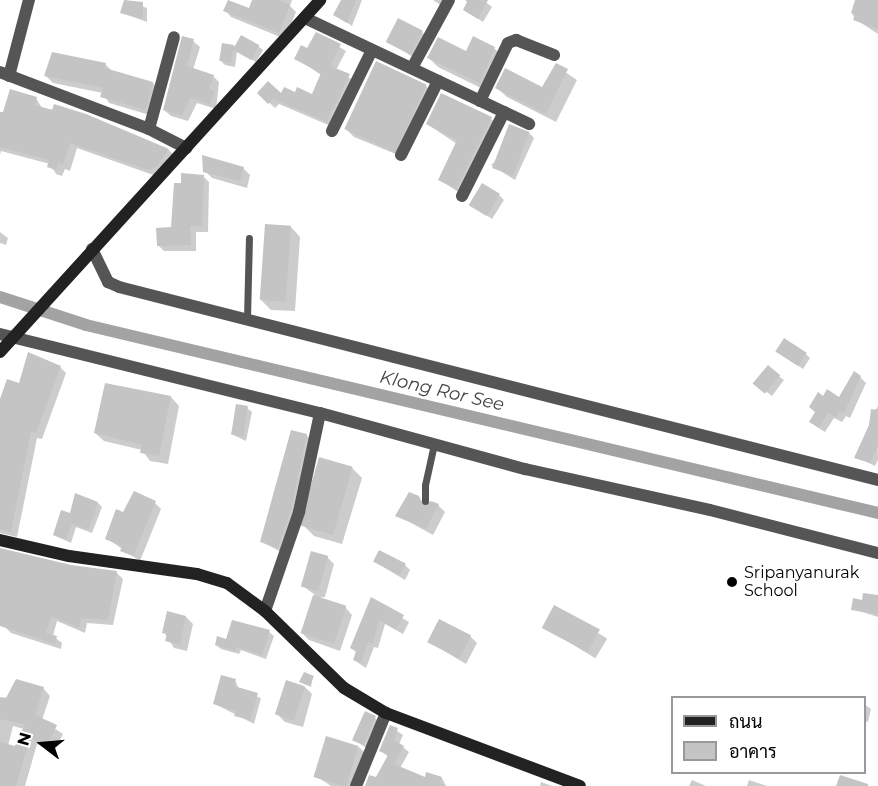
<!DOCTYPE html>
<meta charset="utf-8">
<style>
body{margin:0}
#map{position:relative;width:878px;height:786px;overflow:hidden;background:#fff;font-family:Montserrat,Sarabun,sans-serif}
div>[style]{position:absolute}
.shadow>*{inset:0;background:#0003;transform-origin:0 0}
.canal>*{height:12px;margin:-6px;padding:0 6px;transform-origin:6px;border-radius:6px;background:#a3a3a3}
.building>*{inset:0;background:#c4c4c4;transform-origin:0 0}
.lane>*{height:7px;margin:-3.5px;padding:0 3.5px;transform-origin:3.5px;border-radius:3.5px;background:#555}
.street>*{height:12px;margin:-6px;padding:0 6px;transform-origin:6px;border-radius:6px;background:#555}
.secondary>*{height:12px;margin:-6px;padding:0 6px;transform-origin:6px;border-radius:6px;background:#222}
.dots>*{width:16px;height:16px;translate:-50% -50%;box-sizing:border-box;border:3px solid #fff;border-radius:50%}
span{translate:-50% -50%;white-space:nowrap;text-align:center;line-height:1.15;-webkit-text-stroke:4.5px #fff;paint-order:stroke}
.poi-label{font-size:16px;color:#000}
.left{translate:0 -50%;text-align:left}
.water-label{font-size:18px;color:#444;font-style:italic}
.legend{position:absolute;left:671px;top:696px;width:195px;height:78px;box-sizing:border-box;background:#fff;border:2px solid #999;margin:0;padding:8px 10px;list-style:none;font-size:18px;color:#000}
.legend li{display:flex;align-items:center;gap:12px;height:30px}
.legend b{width:30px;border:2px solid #999}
.north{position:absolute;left:12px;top:714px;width:60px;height:60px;-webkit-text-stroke:4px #fff;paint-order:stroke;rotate:286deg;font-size:16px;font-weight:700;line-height:24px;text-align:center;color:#000}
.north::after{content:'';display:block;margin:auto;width:21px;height:27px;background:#000;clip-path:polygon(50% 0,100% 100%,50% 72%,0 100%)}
</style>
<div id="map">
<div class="shadow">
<div style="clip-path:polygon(125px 0,147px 8px,147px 22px,122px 13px)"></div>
<div style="clip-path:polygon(253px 0,292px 0,290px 6px,296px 12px,285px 39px,231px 17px,225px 10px,250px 10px)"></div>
<div style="clip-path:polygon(343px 0,362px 0,352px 26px,335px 15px)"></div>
<div style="clip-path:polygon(433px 0,446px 0,442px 6px)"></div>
<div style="clip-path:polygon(465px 0,483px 0,492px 7px,483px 22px,465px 10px,468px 3px)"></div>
<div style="clip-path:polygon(863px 0,878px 0,878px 34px,855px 19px,852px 13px)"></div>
<div style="clip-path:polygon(422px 32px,429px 40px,418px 60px,388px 42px)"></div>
<div style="clip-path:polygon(317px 34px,346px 51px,336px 70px,355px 81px,333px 127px,279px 104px,275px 108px,259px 93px,313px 96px,321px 75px,296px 58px,308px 50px)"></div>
<div style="clip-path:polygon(193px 41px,200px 47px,193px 70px,213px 76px,219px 82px,216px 109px,197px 103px,188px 121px,171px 116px,164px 110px)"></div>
<div style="clip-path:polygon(233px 46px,258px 46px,263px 50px,256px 62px,237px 51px,235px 67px,225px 65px,221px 61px)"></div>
<div style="clip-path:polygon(494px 48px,504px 58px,489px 92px,438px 67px,429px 58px)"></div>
<div style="clip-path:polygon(105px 64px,112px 71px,153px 83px,159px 90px,153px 116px,109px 103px,103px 93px,53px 83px,46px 76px)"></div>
<div style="clip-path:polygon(555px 65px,577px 80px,556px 122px,507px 97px,497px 88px,543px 89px)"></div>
<div style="clip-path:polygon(426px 86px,434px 94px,403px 157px,354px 137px,346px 129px)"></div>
<div style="clip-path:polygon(442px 95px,491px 119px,501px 128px,466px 197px,440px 180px,457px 144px,427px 124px)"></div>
<div style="clip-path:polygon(36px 98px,42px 108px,85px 115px,169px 150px,175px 156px,156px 176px,77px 148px,70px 171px,65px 169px,62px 176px,56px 174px,50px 164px,1px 151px,0 155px,0 113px)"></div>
<div style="clip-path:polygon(529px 133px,534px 138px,515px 180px,491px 165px)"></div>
<div style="clip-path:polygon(243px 168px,250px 175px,247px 188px,212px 178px,205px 171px)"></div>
<div style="clip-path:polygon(203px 176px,209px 182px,208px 232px,196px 232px,196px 251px,164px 251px,158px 245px,173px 229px,182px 184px)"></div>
<div style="clip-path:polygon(499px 195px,504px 200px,492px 219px,471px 205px)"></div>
<div style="clip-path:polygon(291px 227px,300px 237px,295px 311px,271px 310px,261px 300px)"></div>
<div style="clip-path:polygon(0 232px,8px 238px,6px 245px,0 243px)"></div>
<div style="clip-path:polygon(806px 354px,810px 358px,803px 369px,782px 355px)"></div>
<div style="clip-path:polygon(60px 367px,66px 373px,42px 439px,37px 438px,17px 537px,0 533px,0 401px,20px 385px)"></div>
<div style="left:768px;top:368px;width:20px;height:20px;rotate:37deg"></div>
<div style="clip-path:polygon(860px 377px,866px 383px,850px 418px,846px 416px,842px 422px,834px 418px,825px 432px,817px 427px,811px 421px,824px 398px,840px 399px)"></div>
<div style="clip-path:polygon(106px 385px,171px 397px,179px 406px,168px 464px,150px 461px,142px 450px,104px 441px,95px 433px)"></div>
<div style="clip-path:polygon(247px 408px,252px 412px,246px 441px,231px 434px)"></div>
<div style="clip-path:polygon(877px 409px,878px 460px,875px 466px,856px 457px,871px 425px,872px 410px)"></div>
<div style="clip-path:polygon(306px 435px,314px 442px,285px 554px,262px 542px)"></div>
<div style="clip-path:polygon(352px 468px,362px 478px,342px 544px,314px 536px,304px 526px)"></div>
<div style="clip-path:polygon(419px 498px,426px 505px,438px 505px,445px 512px,433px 535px,397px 515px)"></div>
<div style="clip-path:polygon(98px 503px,102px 507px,92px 533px,76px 527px,71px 543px,54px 535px,71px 515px)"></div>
<div style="clip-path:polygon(155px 503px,161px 509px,140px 561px,106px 538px,124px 514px)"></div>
<div style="clip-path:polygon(0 549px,71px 567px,117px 573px,123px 579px,113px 625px,87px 623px,85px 633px,57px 621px,53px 636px,62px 643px,61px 649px,11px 633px,5px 627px,0 606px)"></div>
<div style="clip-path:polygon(327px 557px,334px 564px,325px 597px,316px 598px,345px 607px,352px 615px,340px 651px,309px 640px,302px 633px,315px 595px,303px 586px)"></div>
<div style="clip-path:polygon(375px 562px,405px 565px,410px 570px,405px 580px)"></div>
<div style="clip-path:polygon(878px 597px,878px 617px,852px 609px,863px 601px)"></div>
<div style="clip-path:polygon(371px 599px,409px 622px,403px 634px,385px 624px,378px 648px,374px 647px,366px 668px,354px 660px,357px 653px,351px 648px)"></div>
<div style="left:555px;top:607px;width:61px;height:23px;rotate:31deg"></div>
<div style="clip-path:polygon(186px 617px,193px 624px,187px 651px,174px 648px,164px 632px)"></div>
<div style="clip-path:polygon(269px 632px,274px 636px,266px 659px,241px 650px,239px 654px,221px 649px,216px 645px)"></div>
<div style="clip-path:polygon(470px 636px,477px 643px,466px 664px,429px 642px)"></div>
<div style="clip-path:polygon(313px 677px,311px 687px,303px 683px)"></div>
<div style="clip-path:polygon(235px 680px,239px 689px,261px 698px,254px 724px,215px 704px)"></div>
<div style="clip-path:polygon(305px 687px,312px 694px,303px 727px,285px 722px,278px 715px)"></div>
<div style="clip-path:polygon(evenodd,43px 688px,50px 696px,42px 720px,63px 734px,54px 752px,37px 744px,25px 786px,0 786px,0 699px,43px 688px,13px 726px,24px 729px,16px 748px,8px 746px,13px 726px)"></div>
<div style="clip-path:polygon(864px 704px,871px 709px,868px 722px,864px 721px)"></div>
<div style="clip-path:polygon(375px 718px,379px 722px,368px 749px,356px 741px)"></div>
<div style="clip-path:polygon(391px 727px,403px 735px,399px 744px,409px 752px,400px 768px,426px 779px,442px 778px,446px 786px,367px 786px,377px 779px,389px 757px,381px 751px)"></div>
<div style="clip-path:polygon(359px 747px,366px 754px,356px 786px,331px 786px,316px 776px)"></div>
<div style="clip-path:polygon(692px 780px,706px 786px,689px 786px)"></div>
<div style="clip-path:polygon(749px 780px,767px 786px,747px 786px)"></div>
<div style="clip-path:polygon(541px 782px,552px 786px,540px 786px)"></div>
</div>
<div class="canal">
<div style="left:0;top:297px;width:90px;rotate:18deg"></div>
<div style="left:86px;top:325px;width:814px;rotate:13.35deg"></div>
</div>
<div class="building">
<div style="clip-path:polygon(124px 0,143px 2px,143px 19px,120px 13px)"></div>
<div style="clip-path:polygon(228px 0,249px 8px,252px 0,278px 0,290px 5px,279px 33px,223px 11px)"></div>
<div style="clip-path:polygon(341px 0,356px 0,347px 23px,333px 15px)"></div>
<div style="clip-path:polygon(468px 0,488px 0,478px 19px,463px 10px)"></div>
<div style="clip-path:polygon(855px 0,878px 0,878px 29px,853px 20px,855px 15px,851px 13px)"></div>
<div style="left:398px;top:18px;width:28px;height:27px;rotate:27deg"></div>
<div style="clip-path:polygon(316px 32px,341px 44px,330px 66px,350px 74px,327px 122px,273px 99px,268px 104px,257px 93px,268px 81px,281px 93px,284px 87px,295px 92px,297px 87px,312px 94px,321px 73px,294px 59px,301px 45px,307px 48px)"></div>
<div style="left:241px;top:35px;width:21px;height:17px;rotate:29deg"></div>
<div style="clip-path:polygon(182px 36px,194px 39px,187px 66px,214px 75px,209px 89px,214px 91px,210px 104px,190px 98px,182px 116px,163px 110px)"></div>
<div style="clip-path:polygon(473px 36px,495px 47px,480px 83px,427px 58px,438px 37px,466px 51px)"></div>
<div style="left:222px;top:43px;width:12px;height:18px;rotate:9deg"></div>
<div style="clip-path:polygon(52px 52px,106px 63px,105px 68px,153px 82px,146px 110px,100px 97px,103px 88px,44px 76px)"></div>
<div style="left:376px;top:61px;width:56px;height:75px;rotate:25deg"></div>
<div style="clip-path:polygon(556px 63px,568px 69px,546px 114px,495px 88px,505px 68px,542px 87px)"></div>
<div style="clip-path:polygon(10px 89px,37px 97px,35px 105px,52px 110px,54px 104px,86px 114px,169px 149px,157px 167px,148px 170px,70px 143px,63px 165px,58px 163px,56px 170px,47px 167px,49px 160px,0 147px,0 112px,3px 112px)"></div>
<div style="clip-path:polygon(441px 93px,492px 117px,456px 189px,438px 180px,457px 140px,426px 124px)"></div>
<div style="left:509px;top:124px;width:22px;height:47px;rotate:21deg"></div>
<div style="clip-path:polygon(202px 155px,244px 167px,240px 181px,203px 172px)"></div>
<div style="clip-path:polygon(181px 173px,204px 175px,202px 226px,190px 226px,191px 245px,157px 246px,156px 228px,171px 227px,174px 183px,181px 183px)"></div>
<div style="left:482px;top:183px;width:21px;height:26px;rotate:31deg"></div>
<div style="left:265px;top:224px;width:26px;height:76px;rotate:4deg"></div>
<div style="left:784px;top:338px;width:27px;height:16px;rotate:33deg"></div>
<div style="clip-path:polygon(28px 352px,61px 366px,36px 433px,31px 432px,11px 532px,0 529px,0 399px,7px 379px,19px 383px)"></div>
<div style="left:768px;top:365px;width:16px;height:24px;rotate:40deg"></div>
<div style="clip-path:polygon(854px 371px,861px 376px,844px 413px,839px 411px,836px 417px,828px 413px,819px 428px,809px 422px,815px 412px,809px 407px,818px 392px,823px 396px,827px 389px,839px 397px)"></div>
<div style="clip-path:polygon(105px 383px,171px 396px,159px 456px,140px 453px,142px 445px,94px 433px)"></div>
<div style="left:236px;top:404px;width:12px;height:31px;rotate:9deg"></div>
<div style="clip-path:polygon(878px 406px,878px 446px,870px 463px,854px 458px,869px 425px,871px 409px,876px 410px)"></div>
<div style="clip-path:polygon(291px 430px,307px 434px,291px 510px,278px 548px,260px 542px)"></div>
<div style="left:319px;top:457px;width:35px;height:71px;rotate:16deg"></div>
<div style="clip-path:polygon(134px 491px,156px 501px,133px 556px,120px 551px,122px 546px,105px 539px,116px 509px,123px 512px)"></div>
<div style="clip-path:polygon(409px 492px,419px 496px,423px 506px,431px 501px,439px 504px,426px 529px,395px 516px)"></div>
<div style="clip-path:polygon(75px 493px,98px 502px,90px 526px,87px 529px,72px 524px,66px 540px,53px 535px,61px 510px,70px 513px)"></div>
<div style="clip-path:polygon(0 548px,71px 565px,117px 571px,108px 620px,81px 618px,79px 628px,51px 616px,46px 633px,57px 636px,55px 644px,0 626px)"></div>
<div style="left:379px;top:550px;width:30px;height:13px;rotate:27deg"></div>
<div style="left:311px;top:551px;width:18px;height:37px;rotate:16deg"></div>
<div style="clip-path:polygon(863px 593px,878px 595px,878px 614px,851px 610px,853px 598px,862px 600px)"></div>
<div style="left:313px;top:595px;width:35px;height:40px;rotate:18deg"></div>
<div style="clip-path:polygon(371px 597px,404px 615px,396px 629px,379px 620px,373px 643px,368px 642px,361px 663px,353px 660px,356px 651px,350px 648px)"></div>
<div style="left:554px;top:605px;width:52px;height:26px;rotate:28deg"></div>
<div style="clip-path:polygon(167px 611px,186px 616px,180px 645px,165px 641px,167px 634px,162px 633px)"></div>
<div style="left:439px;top:619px;width:36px;height:26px;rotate:27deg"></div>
<div style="clip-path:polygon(232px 620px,270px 630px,262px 655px,236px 647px,235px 651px,215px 645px,217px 636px,226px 639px)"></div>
<div style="clip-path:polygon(304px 672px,314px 676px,309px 686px,299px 682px)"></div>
<div style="clip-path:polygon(221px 675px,236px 679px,234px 686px,258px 693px,250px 720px,234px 716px,236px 711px,213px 704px)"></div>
<div style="clip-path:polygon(16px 679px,44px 687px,35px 715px,57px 725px,47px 746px,30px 738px,16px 786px,0 786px,0 742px,15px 746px,25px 724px,0 719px,0 697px,6px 698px)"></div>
<div style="left:286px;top:680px;width:20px;height:36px;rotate:18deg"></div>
<div style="left:365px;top:711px;width:12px;height:32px;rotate:24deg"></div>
<div style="clip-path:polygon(390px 725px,398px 728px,394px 740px,404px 746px,394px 764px,425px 777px,426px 772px,442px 777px,440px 783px,446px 786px,365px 786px,369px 775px,376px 777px,388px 755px,379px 751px)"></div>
<div style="left:326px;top:736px;width:34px;height:43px;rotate:17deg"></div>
<div style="clip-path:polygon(840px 775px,868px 784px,868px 786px,836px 786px)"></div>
</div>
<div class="lane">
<div style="left:247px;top:318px;width:80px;rotate:-88.6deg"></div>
<div style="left:425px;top:501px;width:16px;rotate:-90deg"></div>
<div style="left:425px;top:485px;width:42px;rotate:-77.6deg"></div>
</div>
<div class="street">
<div style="left:305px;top:18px;width:248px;rotate:25.3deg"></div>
<div style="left:412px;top:68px;width:77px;rotate:-61.4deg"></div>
<div style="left:0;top:72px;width:160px;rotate:20.9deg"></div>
<div style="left:149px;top:129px;width:42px;rotate:27.2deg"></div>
<div style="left:9px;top:76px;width:79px;rotate:-75.3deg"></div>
<div style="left:480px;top:101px;width:64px;rotate:-64.2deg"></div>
<div style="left:508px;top:43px;width:9px;rotate:-21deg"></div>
<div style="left:516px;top:40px;width:41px;rotate:21.5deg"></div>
<div style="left:149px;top:129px;width:95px;rotate:-74.8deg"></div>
<div style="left:332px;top:131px;width:90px;rotate:-63.7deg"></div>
<div style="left:401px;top:155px;width:83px;rotate:-63.4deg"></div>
<div style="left:462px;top:196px;width:94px;rotate:-63.4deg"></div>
<div style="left:92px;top:249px;width:37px;rotate:64deg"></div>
<div style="left:108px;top:282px;width:12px;rotate:24deg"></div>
<div style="left:119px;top:287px;width:783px;rotate:14.27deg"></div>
<div style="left:0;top:334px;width:330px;rotate:13.9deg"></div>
<div style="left:320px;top:413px;width:213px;rotate:15.3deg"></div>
<div style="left:525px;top:469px;width:189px;rotate:12.5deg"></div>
<div style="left:710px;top:510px;width:173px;rotate:14.4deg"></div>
<div style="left:265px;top:611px;width:105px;rotate:-71deg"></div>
<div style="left:299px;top:512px;width:101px;rotate:-78deg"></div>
<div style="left:356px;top:786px;width:79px;rotate:-67.7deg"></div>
</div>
<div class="secondary">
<div style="left:0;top:352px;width:476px;rotate:-47.7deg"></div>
<div style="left:0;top:540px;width:71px;rotate:13.1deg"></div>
<div style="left:69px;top:556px;width:129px;rotate:8deg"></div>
<div style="left:197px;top:574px;width:31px;rotate:17deg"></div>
<div style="left:227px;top:583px;width:47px;rotate:36.4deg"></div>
<div style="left:265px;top:611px;width:110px;rotate:44.3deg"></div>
<div style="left:344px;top:688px;width:49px;rotate:30.8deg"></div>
<div style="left:386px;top:713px;width:207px;rotate:20.6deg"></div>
</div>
<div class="dots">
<div style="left:732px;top:582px;background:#000"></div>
</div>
<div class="poi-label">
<span class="left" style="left:744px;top:582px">Sripanyanurak<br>School</span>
</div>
<div class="water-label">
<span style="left:442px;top:391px;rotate:13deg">Klong Ror See</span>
</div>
<ul class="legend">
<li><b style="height:8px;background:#222"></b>ถนน</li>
<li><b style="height:16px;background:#c4c4c4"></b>อาคาร</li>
</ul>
<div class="north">N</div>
</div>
